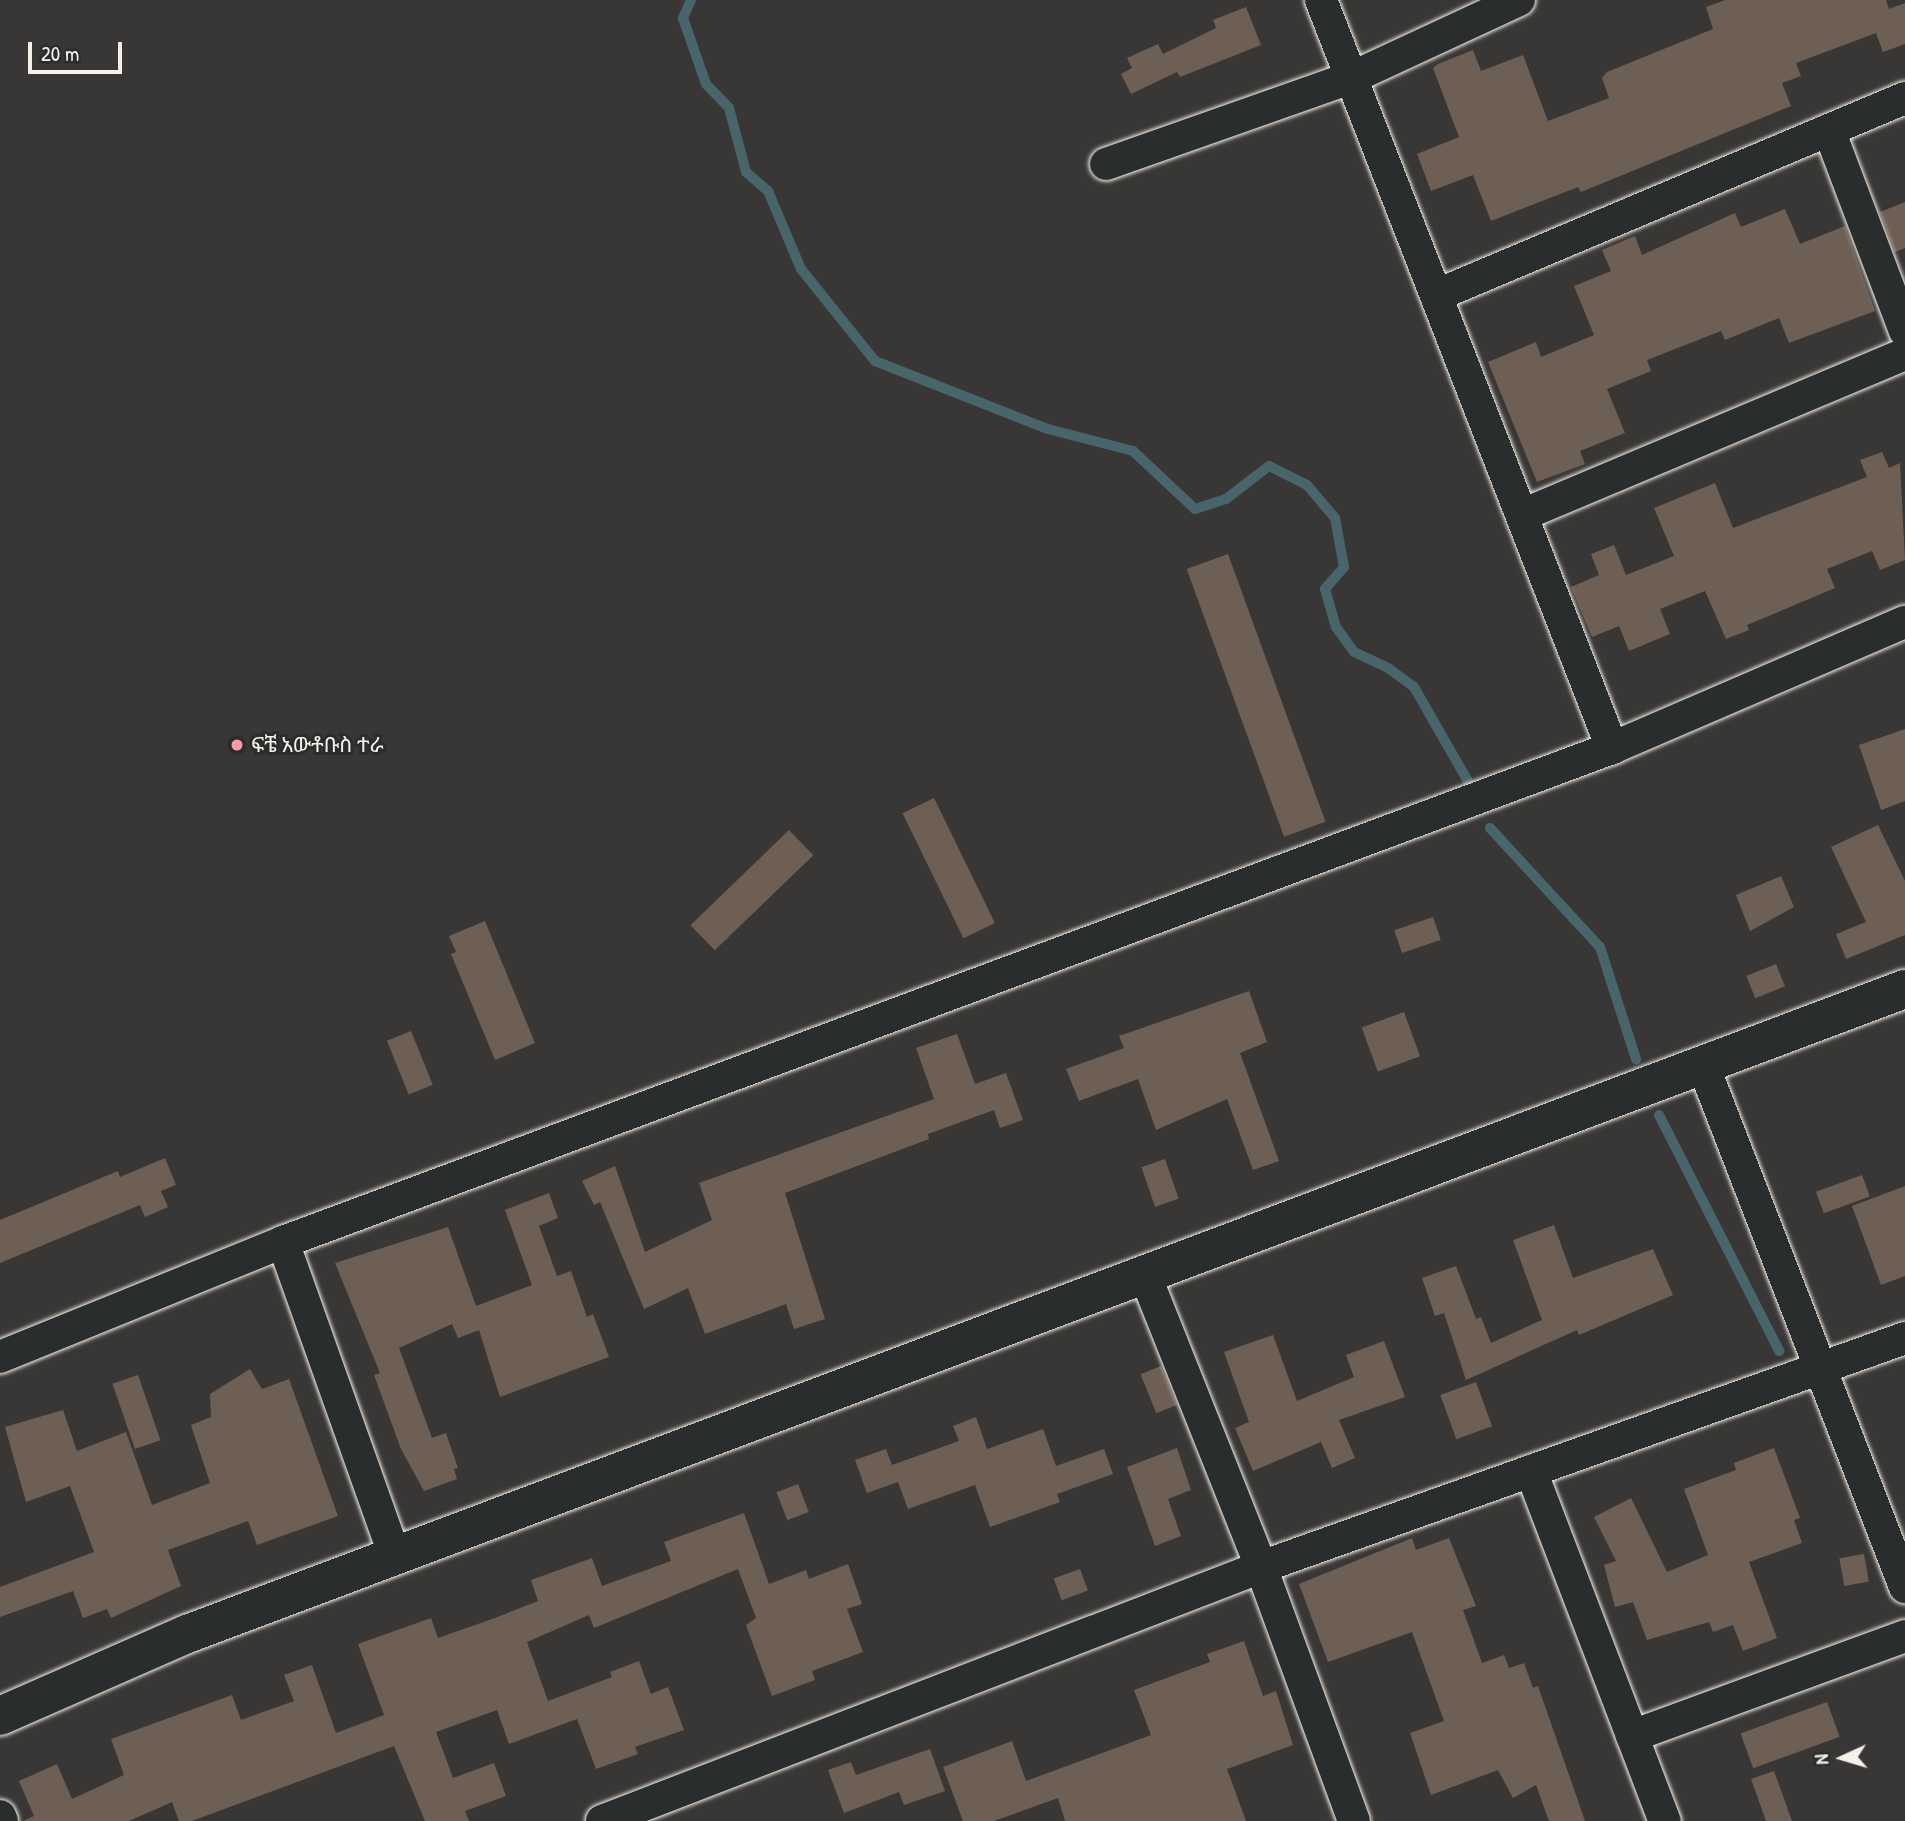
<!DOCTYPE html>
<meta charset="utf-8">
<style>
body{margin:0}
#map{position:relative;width:1905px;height:1821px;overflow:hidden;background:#383736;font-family:"Patrick Hand","Noto Sans Ethiopic",sans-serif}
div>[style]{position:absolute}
.stream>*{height:10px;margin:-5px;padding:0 5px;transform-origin:5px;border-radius:5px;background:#48656b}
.building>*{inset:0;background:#6e5f55;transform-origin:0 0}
.roads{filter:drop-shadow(0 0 2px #f4f1e8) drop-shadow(0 0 2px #f4f1e8)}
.minor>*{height:32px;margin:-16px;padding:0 16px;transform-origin:16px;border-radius:16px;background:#2a2d2e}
.tertiary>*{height:38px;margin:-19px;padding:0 19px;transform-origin:19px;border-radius:19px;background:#2a2d2e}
.dots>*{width:19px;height:19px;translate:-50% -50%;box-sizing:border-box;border:4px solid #2a2d2e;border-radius:50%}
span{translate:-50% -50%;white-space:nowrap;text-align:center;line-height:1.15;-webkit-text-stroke:6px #2a2d2e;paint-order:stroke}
.poi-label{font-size:21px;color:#f4f1e8}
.left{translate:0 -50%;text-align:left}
.north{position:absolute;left:1807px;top:1723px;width:70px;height:70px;-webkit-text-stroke:5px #2a2d2e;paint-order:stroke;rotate:266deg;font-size:19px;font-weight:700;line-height:28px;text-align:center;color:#f4f1e8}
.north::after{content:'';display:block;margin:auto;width:24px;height:32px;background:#f4f1e8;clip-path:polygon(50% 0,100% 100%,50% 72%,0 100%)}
.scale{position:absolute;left:28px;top:42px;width:94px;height:32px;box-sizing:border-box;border:4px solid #f4f1e8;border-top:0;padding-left:9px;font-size:21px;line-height:24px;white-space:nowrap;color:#f4f1e8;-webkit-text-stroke:5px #2a2d2e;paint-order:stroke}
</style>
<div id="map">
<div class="stream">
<div style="left:691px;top:0;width:20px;rotate:114deg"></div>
<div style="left:683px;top:18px;width:70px;rotate:70.8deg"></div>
<div style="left:706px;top:84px;width:33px;rotate:46deg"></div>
<div style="left:729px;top:108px;width:66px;rotate:75.1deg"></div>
<div style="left:746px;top:172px;width:29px;rotate:41deg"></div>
<div style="left:768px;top:191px;width:85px;rotate:67.1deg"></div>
<div style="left:801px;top:269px;width:118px;rotate:51.2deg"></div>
<div style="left:875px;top:361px;width:186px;rotate:21.5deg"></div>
<div style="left:1048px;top:429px;width:88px;rotate:14.5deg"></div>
<div style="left:1133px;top:451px;width:85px;rotate:43.1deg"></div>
<div style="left:1195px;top:509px;width:33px;rotate:-18deg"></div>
<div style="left:1226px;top:499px;width:54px;rotate:-37.5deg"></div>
<div style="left:1269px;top:466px;width:42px;rotate:26.6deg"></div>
<div style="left:1307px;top:485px;width:43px;rotate:49.7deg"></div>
<div style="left:1335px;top:518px;width:50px;rotate:79.6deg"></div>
<div style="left:1344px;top:567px;width:29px;rotate:131deg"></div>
<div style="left:1325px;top:589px;width:40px;rotate:74deg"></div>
<div style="left:1336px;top:627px;width:31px;rotate:54deg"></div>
<div style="left:1354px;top:652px;width:38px;rotate:25deg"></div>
<div style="left:1388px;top:668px;width:32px;rotate:36deg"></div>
<div style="left:1414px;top:687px;width:111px;rotate:60.2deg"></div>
<div style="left:1490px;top:828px;width:162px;rotate:47.3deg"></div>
<div style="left:1600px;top:947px;width:118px;rotate:72.2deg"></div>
<div style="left:1659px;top:1115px;width:265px;rotate:63deg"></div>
</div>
<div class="building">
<div style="clip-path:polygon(1725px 0,1886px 0,1889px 9px,1905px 3px,1905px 44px,1883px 52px,1876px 33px,1796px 63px,1801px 76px,1782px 83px,1791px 106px,1581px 192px,1578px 187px,1491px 221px,1473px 175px,1431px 191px,1417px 154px,1459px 137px,1433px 68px,1438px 64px,1473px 50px,1481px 71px,1523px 55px,1548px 121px,1609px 98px,1602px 78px,1607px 72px,1713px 29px,1706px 7px)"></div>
<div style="clip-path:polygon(1246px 7px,1261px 45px,1180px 77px,1177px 72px,1131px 94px,1121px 74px,1132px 68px,1127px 58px,1158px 44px,1163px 54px,1216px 28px,1213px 20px)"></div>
<div style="clip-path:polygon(1905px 202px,1905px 248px,1895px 252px,1880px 212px)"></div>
<div style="clip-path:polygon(1785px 209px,1800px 244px,1845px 226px,1875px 311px,1789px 343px,1779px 318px,1725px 340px,1721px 331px,1647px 360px,1651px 371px,1607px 389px,1625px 433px,1580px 451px,1585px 464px,1537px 482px,1488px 362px,1536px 342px,1541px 357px,1594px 335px,1574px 286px,1611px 271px,1602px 250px,1635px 236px,1642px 255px,1735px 213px,1741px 227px)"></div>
<div style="clip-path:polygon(1882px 452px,1889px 468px,1900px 463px,1905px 560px,1880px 570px,1872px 551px,1827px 569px,1835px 588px,1747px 625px,1749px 630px,1726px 639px,1705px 591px,1660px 609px,1670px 634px,1629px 651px,1619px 626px,1592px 637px,1571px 587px,1599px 575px,1591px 554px,1614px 545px,1626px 575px,1674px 556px,1654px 508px,1715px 483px,1733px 528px,1867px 477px,1860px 460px)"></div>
<div style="left:1228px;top:554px;width:285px;height:44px;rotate:70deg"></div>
<div style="clip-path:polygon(1905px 729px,1905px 801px,1881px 810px,1859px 745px)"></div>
<div style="left:934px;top:798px;width:139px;height:35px;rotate:64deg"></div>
<div style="clip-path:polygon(1878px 825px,1905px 881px,1905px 935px,1846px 959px,1836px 934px,1866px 922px,1831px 847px)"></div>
<div style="left:789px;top:830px;width:35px;height:137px;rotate:46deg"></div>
<div style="clip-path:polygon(1781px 876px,1794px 907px,1750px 931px,1736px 895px)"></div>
<div style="left:1433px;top:917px;width:24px;height:41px;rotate:71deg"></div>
<div style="clip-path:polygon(485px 921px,535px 1043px,495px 1060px,451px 954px,456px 952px,449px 936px)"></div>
<div style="left:1776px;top:964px;width:24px;height:32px;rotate:68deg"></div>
<div style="clip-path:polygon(1249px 991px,1267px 1042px,1240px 1053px,1279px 1161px,1253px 1170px,1227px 1099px,1156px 1130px,1138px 1079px,1079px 1101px,1066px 1069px,1124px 1048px,1119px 1036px)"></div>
<div style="left:1404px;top:1012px;width:47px;height:45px;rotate:70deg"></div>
<div style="left:411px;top:1031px;width:58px;height:26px;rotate:68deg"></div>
<div style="clip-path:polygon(957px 1034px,975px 1084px,1006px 1073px,1023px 1120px,1000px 1128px,994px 1110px,928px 1134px,929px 1139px,785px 1193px,825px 1319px,794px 1329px,786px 1304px,705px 1334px,688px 1288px,644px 1309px,600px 1202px,594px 1205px,582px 1181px,615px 1166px,645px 1252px,712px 1220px,699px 1183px,934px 1099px,916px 1048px)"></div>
<div style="clip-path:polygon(165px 1158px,176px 1185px,161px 1191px,168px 1207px,145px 1217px,140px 1205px,0 1263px,0 1220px,118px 1171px,120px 1177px)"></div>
<div style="left:1165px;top:1159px;width:42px;height:25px;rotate:71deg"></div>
<div style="left:1862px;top:1175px;width:23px;height:49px;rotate:70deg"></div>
<div style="clip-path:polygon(1905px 1186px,1905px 1276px,1881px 1285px,1852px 1206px)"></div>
<div style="clip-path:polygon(549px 1193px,558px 1218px,539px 1226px,557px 1276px,571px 1271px,587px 1317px,593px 1314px,609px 1357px,500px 1397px,479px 1330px,458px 1338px,452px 1324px,399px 1348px,432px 1438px,446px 1433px,458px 1468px,454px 1469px,457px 1479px,424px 1491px,401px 1449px,374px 1375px,380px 1373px,335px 1263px,448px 1227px,476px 1306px,532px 1285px,505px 1210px)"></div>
<div style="clip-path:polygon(1554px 1225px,1573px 1278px,1653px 1249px,1673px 1295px,1579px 1335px,1577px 1330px,1466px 1380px,1444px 1313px,1435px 1316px,1422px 1278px,1456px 1266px,1476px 1319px,1481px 1317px,1491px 1343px,1542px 1320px,1513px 1240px)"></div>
<div style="clip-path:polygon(1273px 1335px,1297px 1401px,1354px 1377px,1346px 1355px,1384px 1341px,1405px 1397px,1339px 1420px,1355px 1458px,1332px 1468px,1321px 1442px,1253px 1471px,1235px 1428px,1249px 1422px,1224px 1352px)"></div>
<div style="left:1161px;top:1366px;width:42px;height:22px;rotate:68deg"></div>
<div style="clip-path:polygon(250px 1369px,262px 1389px,289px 1379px,338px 1516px,257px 1545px,248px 1521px,168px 1550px,181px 1586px,111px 1618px,107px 1609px,83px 1618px,73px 1591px,0 1617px,0 1587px,94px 1552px,70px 1486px,26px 1502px,5px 1427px,63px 1410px,77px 1451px,126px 1432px,152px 1505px,210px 1483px,191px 1425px,211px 1417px,210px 1394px)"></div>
<div style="left:138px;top:1375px;width:69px;height:27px;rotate:71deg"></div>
<div style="left:1476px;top:1382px;width:47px;height:38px;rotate:70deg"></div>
<div style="clip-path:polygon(976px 1417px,987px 1449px,1043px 1429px,1056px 1466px,1104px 1449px,1113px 1474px,1057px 1494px,1060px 1502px,990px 1527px,975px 1485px,908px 1509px,898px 1482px,867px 1493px,855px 1460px,886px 1449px,892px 1465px,959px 1441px,953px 1426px)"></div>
<div style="clip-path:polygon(1177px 1448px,1191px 1490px,1168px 1499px,1181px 1536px,1155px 1546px,1127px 1467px)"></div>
<div style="clip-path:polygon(1774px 1448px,1800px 1518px,1794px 1520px,1802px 1543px,1749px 1562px,1777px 1638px,1743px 1651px,1733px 1625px,1713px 1632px,1709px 1622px,1647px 1640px,1633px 1602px,1615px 1607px,1604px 1565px,1616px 1561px,1594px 1517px,1631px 1498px,1667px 1572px,1708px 1555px,1684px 1489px,1736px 1470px,1734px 1463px)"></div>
<div style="left:798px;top:1484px;width:30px;height:23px;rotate:69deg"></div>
<div style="clip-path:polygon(744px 1513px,769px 1584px,806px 1570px,809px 1579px,848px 1564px,862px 1604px,847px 1609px,863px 1652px,812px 1671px,815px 1680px,772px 1696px,746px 1625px,756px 1618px,738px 1569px,594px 1628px,589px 1615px,527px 1642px,548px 1701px,612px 1677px,610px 1672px,639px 1661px,651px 1694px,668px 1687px,684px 1730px,635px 1747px,638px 1754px,596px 1769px,577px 1719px,509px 1744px,497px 1710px,436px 1732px,453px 1778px,494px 1763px,506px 1796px,465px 1811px,469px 1821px,425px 1821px,394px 1746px,192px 1821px,179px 1821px,172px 1802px,129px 1821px,23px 1821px,34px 1816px,19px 1781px,57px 1764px,72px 1799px,124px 1775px,111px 1739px,232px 1695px,241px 1720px,294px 1701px,284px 1675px,312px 1665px,336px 1733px,384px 1715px,358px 1644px,431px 1618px,438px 1638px,495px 1618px,538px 1601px,531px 1580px,592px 1558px,602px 1586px,671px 1561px,664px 1542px)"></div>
<div style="clip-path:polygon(1412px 1538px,1416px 1550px,1449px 1538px,1476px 1606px,1463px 1610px,1482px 1663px,1504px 1655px,1509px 1668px,1524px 1663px,1533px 1688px,1538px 1686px,1585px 1821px,1549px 1821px,1536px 1785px,1513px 1798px,1498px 1770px,1431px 1795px,1410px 1733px,1444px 1721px,1412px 1632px,1328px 1662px,1299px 1584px)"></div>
<div style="left:1864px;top:1554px;width:28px;height:25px;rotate:80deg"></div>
<div style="left:1080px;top:1569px;width:23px;height:28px;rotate:70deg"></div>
<div style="clip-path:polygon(1244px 1641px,1263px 1696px,1276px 1691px,1293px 1745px,1227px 1769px,1246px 1821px,1065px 1821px,1058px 1798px,994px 1821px,963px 1821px,943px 1767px,1012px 1741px,1026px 1781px,1151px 1735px,1134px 1690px,1210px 1662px,1207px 1654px)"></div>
<div style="left:1827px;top:1702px;width:37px;height:92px;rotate:70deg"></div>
<div style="clip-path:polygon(930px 1749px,945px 1791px,904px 1805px,899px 1792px,844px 1813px,828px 1770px,851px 1762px,856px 1775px)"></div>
<div style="clip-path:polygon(1774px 1771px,1792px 1821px,1766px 1821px,1751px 1779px)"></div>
</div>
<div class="roads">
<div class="minor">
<div style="left:1321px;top:0;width:803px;rotate:68.74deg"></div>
<div style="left:1829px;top:130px;width:215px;rotate:69.3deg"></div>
<div style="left:1106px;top:164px;width:262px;rotate:-19.4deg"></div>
<div style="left:1353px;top:77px;width:183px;rotate:-24.9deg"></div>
<div style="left:1437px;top:295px;width:508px;rotate:-22.83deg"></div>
<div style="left:1522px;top:515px;width:415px;rotate:-22.8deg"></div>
<div style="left:1703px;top:1065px;width:560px;rotate:68.84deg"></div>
<div style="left:283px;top:1242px;width:333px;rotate:70.4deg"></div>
<div style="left:1145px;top:1275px;width:314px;rotate:68.3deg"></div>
<div style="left:1261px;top:1567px;width:270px;rotate:69.9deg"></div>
<div style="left:0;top:1357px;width:305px;rotate:-22.1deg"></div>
<div style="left:283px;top:1242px;width:1418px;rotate:-20.39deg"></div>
<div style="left:1612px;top:748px;width:319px;rotate:-23.3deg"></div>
<div style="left:1531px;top:1471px;width:375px;rotate:69.1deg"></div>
<div style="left:1632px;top:1736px;width:291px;rotate:-20.1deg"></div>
<div style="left:0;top:1816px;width:5px;rotate:68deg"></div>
<div style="left:602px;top:1821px;width:706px;rotate:-21.08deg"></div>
<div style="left:1261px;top:1567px;width:684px;rotate:-19.57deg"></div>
</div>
<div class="tertiary">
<div style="left:0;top:1716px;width:204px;rotate:-23.7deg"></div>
<div style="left:187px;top:1634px;width:1835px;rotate:-20.58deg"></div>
</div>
</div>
<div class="dots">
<div style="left:237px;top:745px;background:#ff9aa2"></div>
</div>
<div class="poi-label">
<span class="left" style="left:251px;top:745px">ፍቼ አውቶቡስ ተራ</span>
</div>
<div class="north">N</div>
<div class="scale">20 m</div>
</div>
